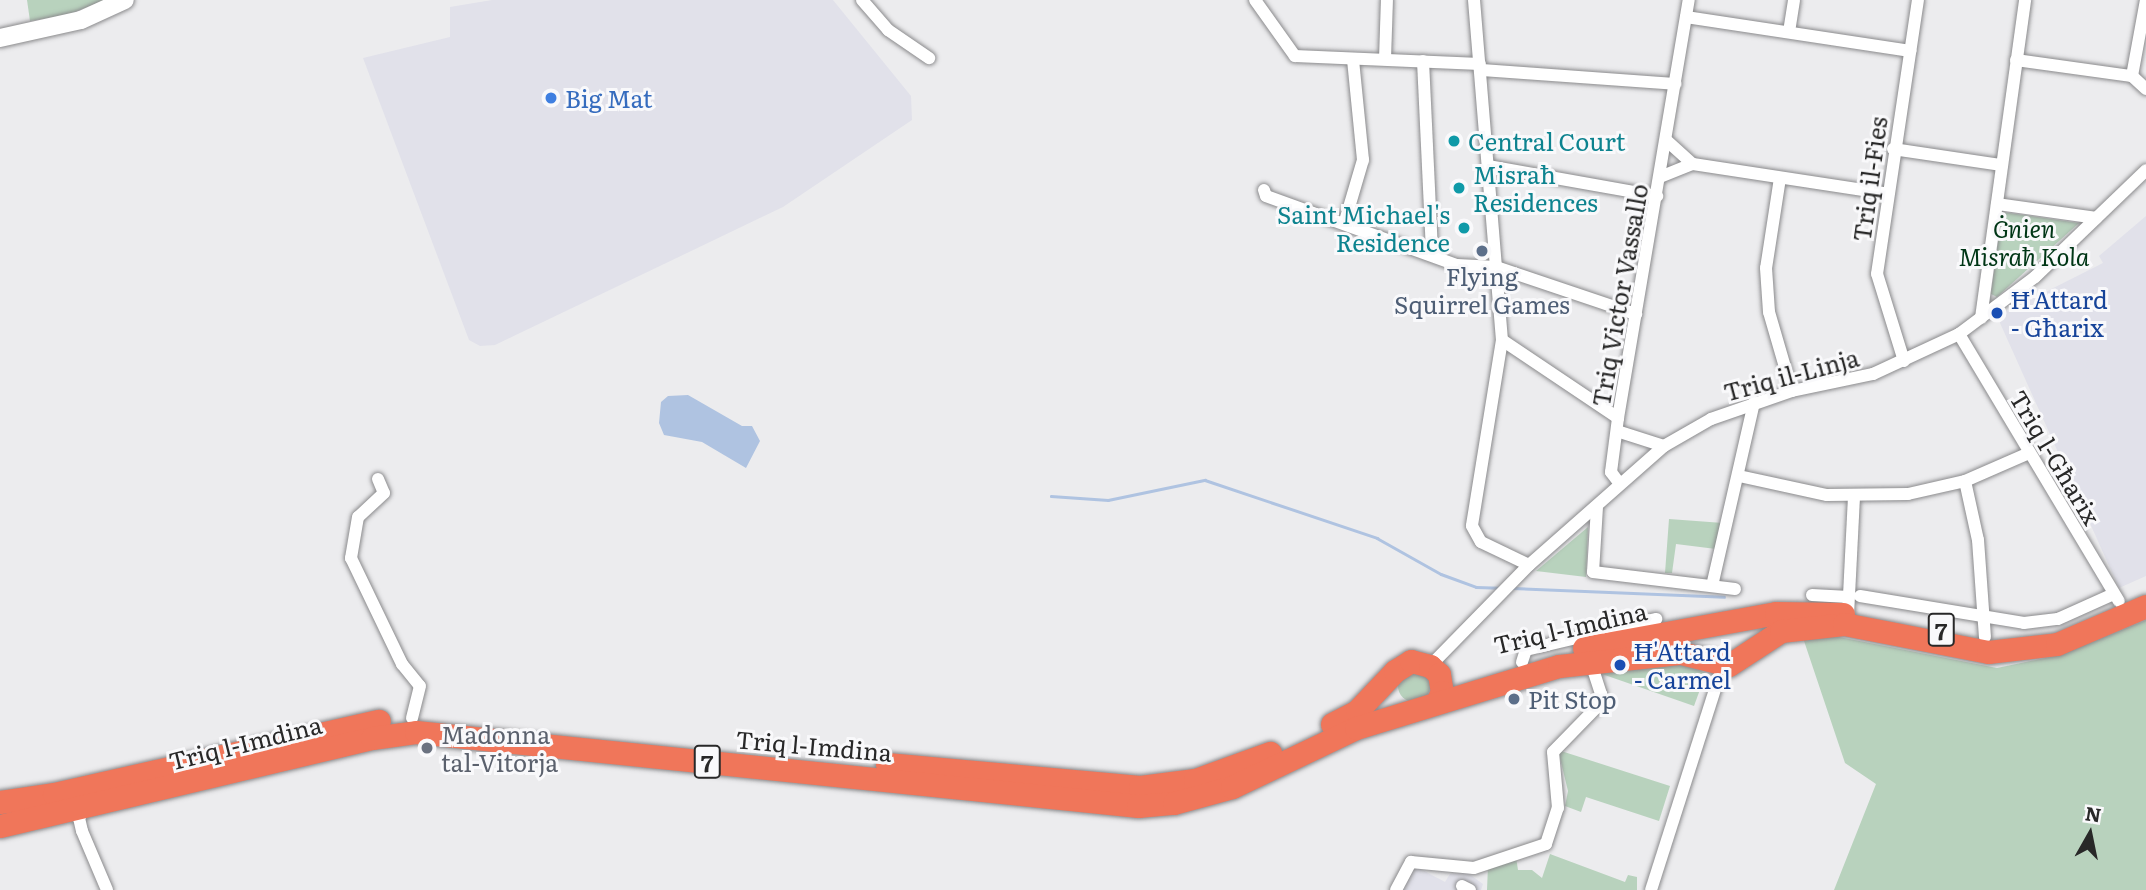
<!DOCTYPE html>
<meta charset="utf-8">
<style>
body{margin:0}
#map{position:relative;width:2146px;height:890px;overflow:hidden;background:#ececee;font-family:Literata,serif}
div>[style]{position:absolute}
.built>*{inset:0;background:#e1e1ea}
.green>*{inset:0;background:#b8d2bd}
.round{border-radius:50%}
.water>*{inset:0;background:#afc3e1}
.stream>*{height:2.5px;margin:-1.25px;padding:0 1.25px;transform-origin:1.25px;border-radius:1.25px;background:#afc3e1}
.roads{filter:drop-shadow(0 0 2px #8a8a8c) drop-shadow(0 0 2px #8a8a8c)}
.street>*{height:12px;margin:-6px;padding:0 6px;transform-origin:6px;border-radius:6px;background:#fff}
.secondary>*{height:18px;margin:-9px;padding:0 9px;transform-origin:9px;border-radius:9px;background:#fff}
.highway>*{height:23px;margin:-11.5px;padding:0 11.5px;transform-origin:11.5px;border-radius:11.5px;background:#f0765a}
.dots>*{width:19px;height:19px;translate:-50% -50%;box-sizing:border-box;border:4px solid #f9f9fb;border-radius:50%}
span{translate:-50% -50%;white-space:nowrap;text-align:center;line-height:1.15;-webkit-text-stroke:6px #f9f9fb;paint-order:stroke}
.shield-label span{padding:2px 5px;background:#f9f9fb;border:2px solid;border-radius:5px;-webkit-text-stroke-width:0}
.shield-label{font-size:23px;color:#282828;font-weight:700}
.shop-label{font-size:24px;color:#366cbe}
.left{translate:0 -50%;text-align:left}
.culture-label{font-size:24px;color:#0d838f}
.right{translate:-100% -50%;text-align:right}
.street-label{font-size:24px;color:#282828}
.park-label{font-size:24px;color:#003616;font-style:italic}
.service-label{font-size:24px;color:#4e5e75}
.transit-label{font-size:24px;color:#164399}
.worship-label{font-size:24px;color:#5b616d}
.north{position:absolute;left:2055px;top:799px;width:70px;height:70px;-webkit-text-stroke:5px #f9f9fb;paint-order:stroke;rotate:9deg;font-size:19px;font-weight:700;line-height:28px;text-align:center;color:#282828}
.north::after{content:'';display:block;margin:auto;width:24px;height:32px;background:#282828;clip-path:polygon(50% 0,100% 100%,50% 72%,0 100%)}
</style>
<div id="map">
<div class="built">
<div style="clip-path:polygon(492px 0,833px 0,911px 96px,912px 120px,783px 207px,495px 345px,480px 346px,469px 340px,363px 58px,450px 37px,450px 7px)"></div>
<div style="clip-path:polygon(2146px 216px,2146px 576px,2119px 588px,2000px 323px,2000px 315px,2103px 263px,2099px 256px)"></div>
<div style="clip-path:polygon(1413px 865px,1445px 882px,1450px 874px,1465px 871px,1483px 884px,1481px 890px,1400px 890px)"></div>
</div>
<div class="green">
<div style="clip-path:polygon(27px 0,105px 0,67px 15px,30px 21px)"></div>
<div style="clip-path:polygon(2002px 212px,2079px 223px,1997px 297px,1991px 294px)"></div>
<div style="clip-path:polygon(1669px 519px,1723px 523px,1716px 549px,1676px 544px,1672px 573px,1665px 573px)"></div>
<div style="clip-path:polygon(1588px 527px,1586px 577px,1536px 571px)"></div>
<div style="clip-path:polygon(2146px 620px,2146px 890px,1834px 890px,1876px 784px,1845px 763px,1803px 638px,1839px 637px,1997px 668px,2060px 655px)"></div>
<div style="clip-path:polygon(1682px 663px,1706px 673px,1694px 706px,1599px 673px,1604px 668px)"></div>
<div class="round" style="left:1398px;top:670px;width:32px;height:32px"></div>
<div style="clip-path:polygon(1558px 750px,1670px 786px,1659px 821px,1586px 797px,1581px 812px,1565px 806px,1568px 791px)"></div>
<div style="clip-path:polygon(1550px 854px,1625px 882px,1628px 875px,1637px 877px,1637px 890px,1487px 890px,1488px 866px,1516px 857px,1518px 870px,1532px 870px,1542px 878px)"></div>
</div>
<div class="water">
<div style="clip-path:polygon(688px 395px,742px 426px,752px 426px,760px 441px,746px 468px,702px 442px,664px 435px,659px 423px,661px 402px,668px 396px)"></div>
</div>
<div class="stream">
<div style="left:1051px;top:496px;width:57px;rotate:4deg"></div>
<div style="left:1108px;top:500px;width:99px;rotate:-11.7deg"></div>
<div style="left:1205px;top:480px;width:182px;rotate:18.6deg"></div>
<div style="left:1377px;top:538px;width:73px;rotate:29.4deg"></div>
<div style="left:1441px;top:574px;width:37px;rotate:20deg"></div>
<div style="left:1476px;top:587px;width:23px;rotate:2deg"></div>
<div style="left:1513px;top:588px;width:211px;rotate:2.4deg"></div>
</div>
<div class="roads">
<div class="street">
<div style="left:862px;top:0;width:40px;rotate:49deg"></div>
<div style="left:888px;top:30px;width:50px;rotate:34.3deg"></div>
<div style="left:1255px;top:0;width:69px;rotate:54.5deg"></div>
<div style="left:1295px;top:56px;width:185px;rotate:2.5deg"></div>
<div style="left:1474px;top:0;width:341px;rotate:85.3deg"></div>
<div style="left:1502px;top:340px;width:188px;rotate:99.2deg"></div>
<div style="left:1472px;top:526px;width:18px;rotate:61deg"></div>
<div style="left:1481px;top:542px;width:53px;rotate:25.6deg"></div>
<div style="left:1686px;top:17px;width:227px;rotate:8.6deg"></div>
<div style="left:1789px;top:32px;width:32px;rotate:-81deg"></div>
<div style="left:1385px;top:59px;width:59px;rotate:-88.1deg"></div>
<div style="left:2016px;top:60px;width:117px;rotate:7.9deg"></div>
<div style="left:2132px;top:76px;width:19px;rotate:43deg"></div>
<div style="left:1423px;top:61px;width:191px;rotate:87.3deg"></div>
<div style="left:1481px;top:70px;width:195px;rotate:4.1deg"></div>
<div style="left:2132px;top:76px;width:77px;rotate:-79.6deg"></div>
<div style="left:1666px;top:140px;width:36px;rotate:42deg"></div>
<div style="left:1893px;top:149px;width:110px;rotate:8.4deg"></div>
<div style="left:1488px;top:166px;width:172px;rotate:10.1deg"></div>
<div style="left:1660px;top:177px;width:35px;rotate:-22deg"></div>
<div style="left:1693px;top:164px;width:197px;rotate:8.7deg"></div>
<div style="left:1780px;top:178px;width:91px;rotate:98.8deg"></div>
<div style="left:1766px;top:268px;width:44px;rotate:86.1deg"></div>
<div style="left:1769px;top:312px;width:82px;rotate:73.8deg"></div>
<div style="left:1264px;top:190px;width:6px;rotate:72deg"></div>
<div style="left:1266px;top:196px;width:203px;rotate:19.9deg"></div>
<div style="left:1457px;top:265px;width:39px;rotate:3deg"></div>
<div style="left:1496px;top:267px;width:148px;rotate:18.6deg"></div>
<div style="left:1997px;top:204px;width:100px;rotate:8deg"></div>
<div style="left:1345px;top:221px;width:64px;rotate:-73.6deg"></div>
<div style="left:1363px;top:160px;width:101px;rotate:-95.7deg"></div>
<div style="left:1981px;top:318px;width:321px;rotate:-82.1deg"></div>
<div style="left:1959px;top:334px;width:311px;rotate:59.1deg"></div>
<div style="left:1502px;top:340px;width:140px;rotate:33.9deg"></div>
<div style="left:1904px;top:361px;width:91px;rotate:-107.2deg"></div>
<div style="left:1877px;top:274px;width:277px;rotate:-81.5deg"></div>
<div style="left:1620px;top:432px;width:46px;rotate:17.7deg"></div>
<div style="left:1739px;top:476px;width:90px;rotate:12.2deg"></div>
<div style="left:1827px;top:495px;width:81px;rotate:-0.7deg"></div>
<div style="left:1908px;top:494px;width:58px;rotate:-12.8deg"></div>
<div style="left:1965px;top:481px;width:70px;rotate:-23.6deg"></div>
<div style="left:378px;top:479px;width:15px;rotate:67deg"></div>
<div style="left:384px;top:493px;width:35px;rotate:137deg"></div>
<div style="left:358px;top:517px;width:42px;rotate:99.7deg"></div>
<div style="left:351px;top:558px;width:118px;rotate:64.3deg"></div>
<div style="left:402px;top:664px;width:28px;rotate:51deg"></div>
<div style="left:420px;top:686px;width:33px;rotate:104deg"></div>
<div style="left:1965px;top:481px;width:60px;rotate:77.6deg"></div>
<div style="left:1978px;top:540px;width:97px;rotate:85.9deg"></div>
<div style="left:1620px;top:484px;width:15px;rotate:-127deg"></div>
<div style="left:1611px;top:472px;width:54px;rotate:-82.6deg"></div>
<div style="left:1618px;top:418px;width:424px;rotate:-80.4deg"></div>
<div style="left:1597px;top:507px;width:65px;rotate:93.5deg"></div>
<div style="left:1593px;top:572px;width:143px;rotate:6.8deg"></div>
<div style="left:1712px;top:586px;width:188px;rotate:-77.1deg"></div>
<div style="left:1812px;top:595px;width:37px;rotate:3deg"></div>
<div style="left:1860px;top:596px;width:166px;rotate:9.3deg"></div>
<div style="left:2024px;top:623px;width:34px;rotate:-7deg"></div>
<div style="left:2058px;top:619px;width:61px;rotate:-24.1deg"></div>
<div style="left:1848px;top:615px;width:118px;rotate:-87.1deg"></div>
<div style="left:1522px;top:662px;width:13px;rotate:-72deg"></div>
<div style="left:1526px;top:650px;width:134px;rotate:-13.4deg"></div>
<div style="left:1430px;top:666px;width:141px;rotate:-45.6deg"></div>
<div style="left:1529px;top:565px;width:180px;rotate:-41.4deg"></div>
<div style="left:1664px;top:446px;width:54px;rotate:-29.9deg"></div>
<div style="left:1711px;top:419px;width:86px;rotate:-19.1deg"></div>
<div style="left:1792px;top:391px;width:83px;rotate:-11.9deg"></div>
<div style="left:1873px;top:374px;width:95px;rotate:-24.9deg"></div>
<div style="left:1959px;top:334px;width:95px;rotate:-36.9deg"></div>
<div style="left:2035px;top:277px;width:154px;rotate:-43.9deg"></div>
<div style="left:85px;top:808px;width:12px;rotate:121deg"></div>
<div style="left:79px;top:818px;width:13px;rotate:77deg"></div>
<div style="left:82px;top:831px;width:64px;rotate:67deg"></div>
<div style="left:1462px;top:886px;width:9px;rotate:27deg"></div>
<div style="left:1396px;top:890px;width:32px;rotate:-62deg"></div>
<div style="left:1411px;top:862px;width:63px;rotate:5.4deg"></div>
<div style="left:1474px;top:868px;width:76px;rotate:-18.4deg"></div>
<div style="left:1546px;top:844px;width:38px;rotate:-72deg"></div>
<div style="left:1558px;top:808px;width:56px;rotate:-95.1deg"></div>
<div style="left:1553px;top:752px;width:62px;rotate:-45.7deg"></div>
<div style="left:1596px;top:708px;width:15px;rotate:-70deg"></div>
<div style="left:1601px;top:694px;width:35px;rotate:-108deg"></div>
<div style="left:1651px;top:890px;width:236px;rotate:-72.3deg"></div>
</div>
<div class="secondary">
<div style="left:0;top:38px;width:83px;rotate:-12.5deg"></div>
<div style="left:81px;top:20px;width:48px;rotate:-24.4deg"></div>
</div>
<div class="highway">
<div style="left:1584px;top:648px;width:195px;rotate:-10.3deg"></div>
<div style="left:1776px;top:613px;width:67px;rotate:0.9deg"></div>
<div style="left:1332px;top:724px;width:28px;rotate:-27deg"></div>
<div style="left:1357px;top:711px;width:55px;rotate:-46.5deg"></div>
<div style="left:1395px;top:671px;width:19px;rotate:-32deg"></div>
<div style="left:1411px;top:661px;width:20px;rotate:15deg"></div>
<div style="left:1430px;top:666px;width:12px;rotate:42deg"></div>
<div style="left:1439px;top:674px;width:18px;rotate:81deg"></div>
<div style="left:1442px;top:692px;width:9px;rotate:117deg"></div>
<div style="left:887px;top:764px;width:254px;rotate:5.2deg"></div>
<div style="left:1140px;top:787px;width:55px;rotate:-7.3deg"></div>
<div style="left:1195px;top:780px;width:80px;rotate:-19.8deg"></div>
<div style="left:0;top:802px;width:55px;rotate:-8.4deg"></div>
<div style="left:54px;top:794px;width:333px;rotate:-12.7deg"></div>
<div style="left:0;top:826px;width:382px;rotate:-13.3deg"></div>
<div style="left:372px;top:738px;width:44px;rotate:-7.8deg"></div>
<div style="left:416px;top:732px;width:726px;rotate:5.85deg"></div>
<div style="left:1138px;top:806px;width:36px;rotate:-5deg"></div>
<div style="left:1174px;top:803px;width:60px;rotate:-15.4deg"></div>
<div style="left:1232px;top:787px;width:137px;rotate:-25.4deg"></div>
<div style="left:1356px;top:728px;width:212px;rotate:-17deg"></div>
<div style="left:1559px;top:666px;width:123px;rotate:-6.1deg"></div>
<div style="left:1681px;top:653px;width:49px;rotate:14deg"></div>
<div style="left:1729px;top:665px;width:62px;rotate:-33.2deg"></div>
<div style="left:1781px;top:631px;width:63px;rotate:-6.3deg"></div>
<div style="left:1844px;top:624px;width:147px;rotate:11deg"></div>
<div style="left:1988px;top:652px;width:69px;rotate:-6.6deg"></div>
<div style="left:2057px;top:644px;width:97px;rotate:-23.1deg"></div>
</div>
</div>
<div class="dots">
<div style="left:551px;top:98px;background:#3f7fe0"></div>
<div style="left:1454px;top:141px;background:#0f9aa8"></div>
<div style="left:1459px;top:188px;background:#0f9aa8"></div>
<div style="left:1464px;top:228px;background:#0f9aa8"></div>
<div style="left:1482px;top:251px;background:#5c6f8a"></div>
<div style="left:1997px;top:313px;background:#1a4fb4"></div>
<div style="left:1620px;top:665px;background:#1a4fb4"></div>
<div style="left:1514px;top:699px;background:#5c6f8a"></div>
<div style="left:427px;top:748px;background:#6b7280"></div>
</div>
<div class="shield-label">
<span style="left:1941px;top:630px">7</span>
<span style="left:707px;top:762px">7</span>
</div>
<div class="shop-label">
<span class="left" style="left:565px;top:98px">Big Mat</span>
</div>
<div class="culture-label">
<span class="left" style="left:1468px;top:141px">Central Court</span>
<span class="left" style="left:1473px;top:188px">Misraħ<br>Residences</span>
<span class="right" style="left:1450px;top:228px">Saint Michael's<br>Residence</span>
</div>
<div class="street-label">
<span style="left:1869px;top:179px;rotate:-82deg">Triq il-Fies</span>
<span style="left:1619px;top:295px;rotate:-80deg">Triq Victor Vassallo</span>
<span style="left:1791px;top:374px;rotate:-15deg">Triq il-Linja</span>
<span style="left:2056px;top:457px;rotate:59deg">Triq l-Għarix</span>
<span style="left:1570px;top:627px;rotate:-13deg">Triq l-Imdina</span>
<span style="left:245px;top:742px;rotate:-14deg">Triq l-Imdina</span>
<span style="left:814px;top:745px;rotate:5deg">Triq l-Imdina</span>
</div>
<div class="park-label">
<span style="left:2024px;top:242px">Ġnien<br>Misraħ Kola</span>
</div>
<div class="service-label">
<span style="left:1482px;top:290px">Flying<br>Squirrel Games</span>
<span class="left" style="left:1528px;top:699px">Pit Stop</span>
</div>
<div class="transit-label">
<span class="left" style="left:2011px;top:313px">Ħ'Attard<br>- Għarix</span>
<span class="left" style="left:1634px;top:665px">Ħ'Attard<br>- Carmel</span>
</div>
<div class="worship-label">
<span class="left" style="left:441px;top:748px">Madonna<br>tal-Vitorja</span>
</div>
<div class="north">N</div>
</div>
